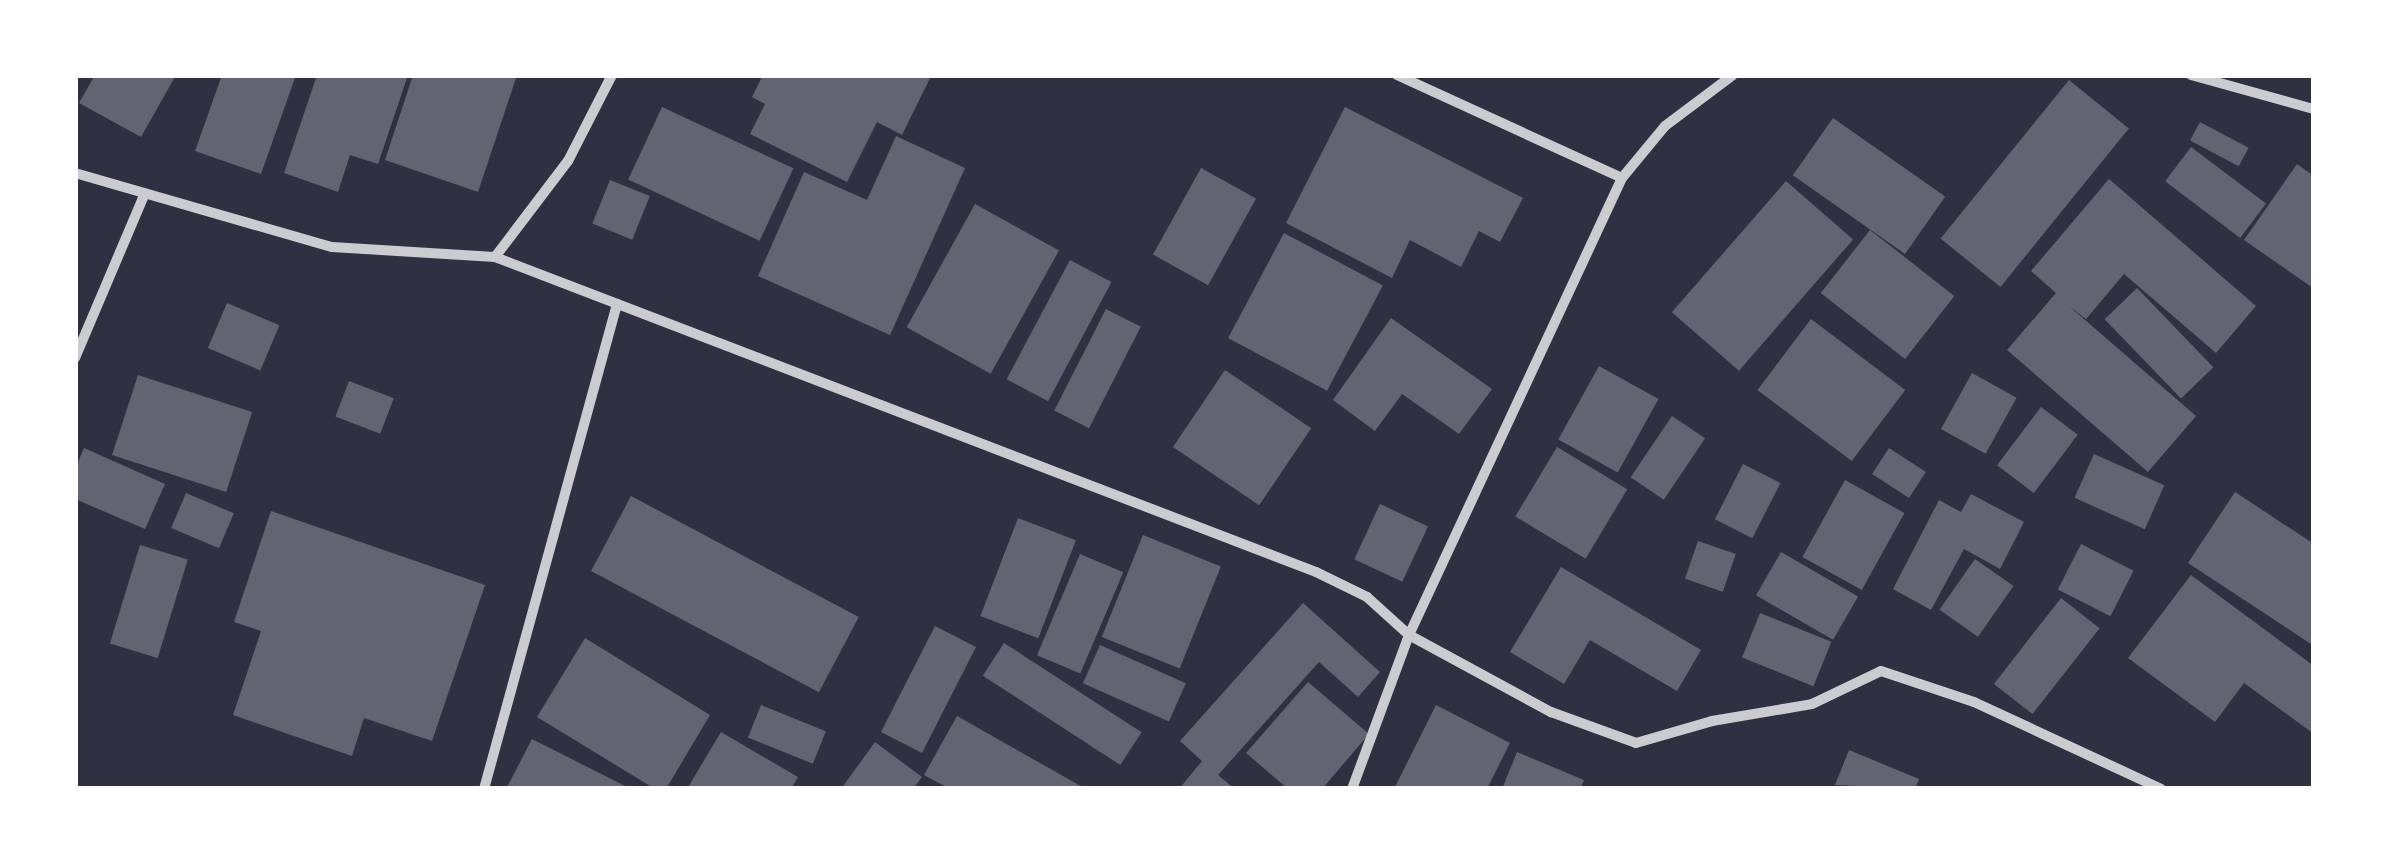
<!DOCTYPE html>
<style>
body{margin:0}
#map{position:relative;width:2389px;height:864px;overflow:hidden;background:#2d3142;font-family:"Times New Roman",serif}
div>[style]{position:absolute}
.building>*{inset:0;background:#626471;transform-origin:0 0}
.minor>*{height:10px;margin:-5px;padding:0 5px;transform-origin:5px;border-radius:5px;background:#caccd0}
span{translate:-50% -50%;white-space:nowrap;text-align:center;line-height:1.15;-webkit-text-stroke:10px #fff;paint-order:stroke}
.frame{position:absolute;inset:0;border:78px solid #fff;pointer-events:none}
</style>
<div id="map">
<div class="building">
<div style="clip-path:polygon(95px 75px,176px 75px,141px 137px,79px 103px)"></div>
<div style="clip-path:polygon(222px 75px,296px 75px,261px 174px,195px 151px)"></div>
<div style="clip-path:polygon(317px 75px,408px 75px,378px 164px,350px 155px,338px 192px,284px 173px)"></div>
<div style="clip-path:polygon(413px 75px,517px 75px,478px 192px,385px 160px)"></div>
<div style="clip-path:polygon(763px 75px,929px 75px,931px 76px,902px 135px,877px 122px,847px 182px,750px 134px,765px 104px,752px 97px)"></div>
<div style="left:2069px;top:80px;width:77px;height:204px;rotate:39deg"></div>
<div style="left:662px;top:107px;width:145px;height:80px;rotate:25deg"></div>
<div style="clip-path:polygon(1345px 107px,1523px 198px,1500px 242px,1479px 231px,1461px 267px,1410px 240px,1392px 278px,1286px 223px)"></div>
<div style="left:1833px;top:118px;width:137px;height:70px;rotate:35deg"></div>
<div style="left:2200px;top:122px;width:55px;height:21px;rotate:28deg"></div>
<div style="clip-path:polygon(896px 136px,965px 168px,890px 335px,758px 276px,804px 172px,867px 200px)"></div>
<div style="left:2191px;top:147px;width:94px;height:43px;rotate:37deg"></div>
<div style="clip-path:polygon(2297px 164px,2314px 176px,2313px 288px,2244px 240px)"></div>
<div style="left:1201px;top:168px;width:63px;height:99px;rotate:29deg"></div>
<div style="clip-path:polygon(2109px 179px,2256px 306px,2216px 353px,2124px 274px,2086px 319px,2069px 306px,2196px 416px,2148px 472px,2007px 350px,2056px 293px,2031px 271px)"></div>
<div style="left:610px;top:180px;width:43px;height:47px;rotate:22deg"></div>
<div style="left:1786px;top:181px;width:89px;height:174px;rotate:41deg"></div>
<div style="left:975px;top:204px;width:96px;height:141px;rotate:29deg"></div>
<div style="left:1870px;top:230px;width:107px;height:80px;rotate:38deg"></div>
<div style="left:1284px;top:233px;width:112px;height:119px;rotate:28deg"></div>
<div style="left:1070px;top:260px;width:47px;height:135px;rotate:28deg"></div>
<div style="left:2137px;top:288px;width:110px;height:45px;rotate:46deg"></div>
<div style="left:227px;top:303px;width:57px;height:49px;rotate:23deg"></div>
<div style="left:1106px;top:309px;width:39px;height:114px;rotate:27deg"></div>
<div style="clip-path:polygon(1391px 318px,1492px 389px,1459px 434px,1402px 394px,1375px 431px,1333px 400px)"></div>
<div style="left:1811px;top:319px;width:118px;height:89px;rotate:37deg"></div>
<div style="left:1599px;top:366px;width:68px;height:84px;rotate:29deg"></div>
<div style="left:1225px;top:370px;width:104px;height:93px;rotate:34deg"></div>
<div style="left:1972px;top:373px;width:51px;height:64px;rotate:29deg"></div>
<div style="left:138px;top:375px;width:120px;height:84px;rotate:18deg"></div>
<div style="left:349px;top:381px;width:48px;height:38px;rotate:21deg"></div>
<div style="left:2041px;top:407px;width:46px;height:73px;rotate:37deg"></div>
<div style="left:1672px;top:416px;width:40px;height:74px;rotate:34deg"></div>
<div style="left:1557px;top:447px;width:82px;height:81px;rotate:31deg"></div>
<div style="clip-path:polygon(84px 448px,165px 484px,145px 529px,75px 499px,75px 469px)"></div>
<div style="left:1889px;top:448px;width:44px;height:31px;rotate:33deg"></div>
<div style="left:2094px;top:454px;width:77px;height:48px;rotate:24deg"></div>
<div style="left:1743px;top:464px;width:42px;height:62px;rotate:27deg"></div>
<div style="left:1845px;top:480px;width:68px;height:88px;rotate:29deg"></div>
<div style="clip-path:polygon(2235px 492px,2314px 544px,2314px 646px,2188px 563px)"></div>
<div style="left:186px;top:493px;width:52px;height:38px;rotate:23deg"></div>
<div style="clip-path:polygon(1971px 494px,2024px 522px,2000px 569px,1964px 549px,1931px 610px,1893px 589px,1939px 500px,1961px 512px)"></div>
<div style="left:631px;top:496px;width:258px;height:85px;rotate:28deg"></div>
<div style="left:1380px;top:504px;width:53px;height:61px;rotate:25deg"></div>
<div style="clip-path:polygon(271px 511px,485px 585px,432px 741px,364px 718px,352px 756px,233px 715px,261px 631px,234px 622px)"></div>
<div style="left:1018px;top:518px;width:62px;height:105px;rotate:21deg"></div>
<div style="left:1143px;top:535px;width:84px;height:110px;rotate:22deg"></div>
<div style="left:1698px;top:541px;width:40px;height:40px;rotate:19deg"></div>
<div style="left:2081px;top:544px;width:59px;height:51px;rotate:27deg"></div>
<div style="left:140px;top:545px;width:50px;height:103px;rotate:17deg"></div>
<div style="left:1781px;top:552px;width:89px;height:50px;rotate:30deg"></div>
<div style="left:1080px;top:554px;width:47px;height:110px;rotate:23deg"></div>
<div style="left:1975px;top:559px;width:47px;height:62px;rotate:35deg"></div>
<div style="clip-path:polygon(1561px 567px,1701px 650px,1677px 691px,1590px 640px,1564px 684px,1510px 652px)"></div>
<div style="clip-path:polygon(2191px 575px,2314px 666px,2314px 734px,2244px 683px,2215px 722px,2128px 658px)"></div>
<div style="left:2061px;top:598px;width:49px;height:109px;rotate:38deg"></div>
<div style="clip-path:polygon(1303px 603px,1380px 672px,1358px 697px,1319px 662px,1218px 775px,1235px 789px,1179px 789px,1202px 761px,1180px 741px)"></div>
<div style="left:1760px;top:613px;width:77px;height:48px;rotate:22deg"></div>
<div style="left:935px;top:626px;width:46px;height:119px;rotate:27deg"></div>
<div style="clip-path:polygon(585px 638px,710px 715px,666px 789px,655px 789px,537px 717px)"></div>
<div style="left:1004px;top:643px;width:164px;height:39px;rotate:33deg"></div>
<div style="left:1100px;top:645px;width:94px;height:42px;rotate:24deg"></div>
<div style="clip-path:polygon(1308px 682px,1369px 734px,1322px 789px,1288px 789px,1246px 753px)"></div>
<div style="left:761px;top:705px;width:70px;height:35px;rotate:22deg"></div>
<div style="clip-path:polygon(1436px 705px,1510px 743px,1487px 789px,1394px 789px)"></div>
<div style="clip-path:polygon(957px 716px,1086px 789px,950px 789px,924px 775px)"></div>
<div style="clip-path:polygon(721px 732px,798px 777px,791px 789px,687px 789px)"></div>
<div style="clip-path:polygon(532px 739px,631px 789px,506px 789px)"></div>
<div style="clip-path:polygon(875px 742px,922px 777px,913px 789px,841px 789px)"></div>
<div style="clip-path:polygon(1849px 750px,1919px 779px,1915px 789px,1835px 785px)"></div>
<div style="clip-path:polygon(1517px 752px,1584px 780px,1580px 789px,1502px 789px)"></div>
</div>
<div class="minor">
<div style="left:1397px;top:75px;width:247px;rotate:24.6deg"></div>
<div style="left:1622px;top:178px;width:67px;rotate:-50.4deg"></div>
<div style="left:1665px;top:126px;width:85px;rotate:-36.9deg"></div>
<div style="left:2191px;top:75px;width:128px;rotate:15.5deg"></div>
<div style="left:75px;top:173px;width:267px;rotate:16.1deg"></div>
<div style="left:332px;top:247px;width:163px;rotate:3.5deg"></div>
<div style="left:495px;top:257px;width:879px;rotate:20.99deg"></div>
<div style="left:1316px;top:572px;width:57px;rotate:26.1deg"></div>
<div style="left:1367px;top:597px;width:57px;rotate:42.1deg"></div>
<div style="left:1409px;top:635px;width:162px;rotate:28.5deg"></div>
<div style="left:1551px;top:712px;width:90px;rotate:20deg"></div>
<div style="left:1636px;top:743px;width:79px;rotate:-16.1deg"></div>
<div style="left:1712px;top:721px;width:101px;rotate:-9.6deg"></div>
<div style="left:1812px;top:704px;width:76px;rotate:-25.6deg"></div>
<div style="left:1881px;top:671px;width:98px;rotate:18.4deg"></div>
<div style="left:1974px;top:702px;width:206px;rotate:24.9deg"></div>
<div style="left:495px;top:257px;width:121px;rotate:-52.8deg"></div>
<div style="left:568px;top:161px;width:97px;rotate:-62.9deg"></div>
<div style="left:75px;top:358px;width:179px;rotate:-67deg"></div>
<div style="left:484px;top:789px;width:503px;rotate:-74.66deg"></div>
<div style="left:1352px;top:789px;width:164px;rotate:-69.7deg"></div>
<div style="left:1409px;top:635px;width:504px;rotate:-65.01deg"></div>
</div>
<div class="frame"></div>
</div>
